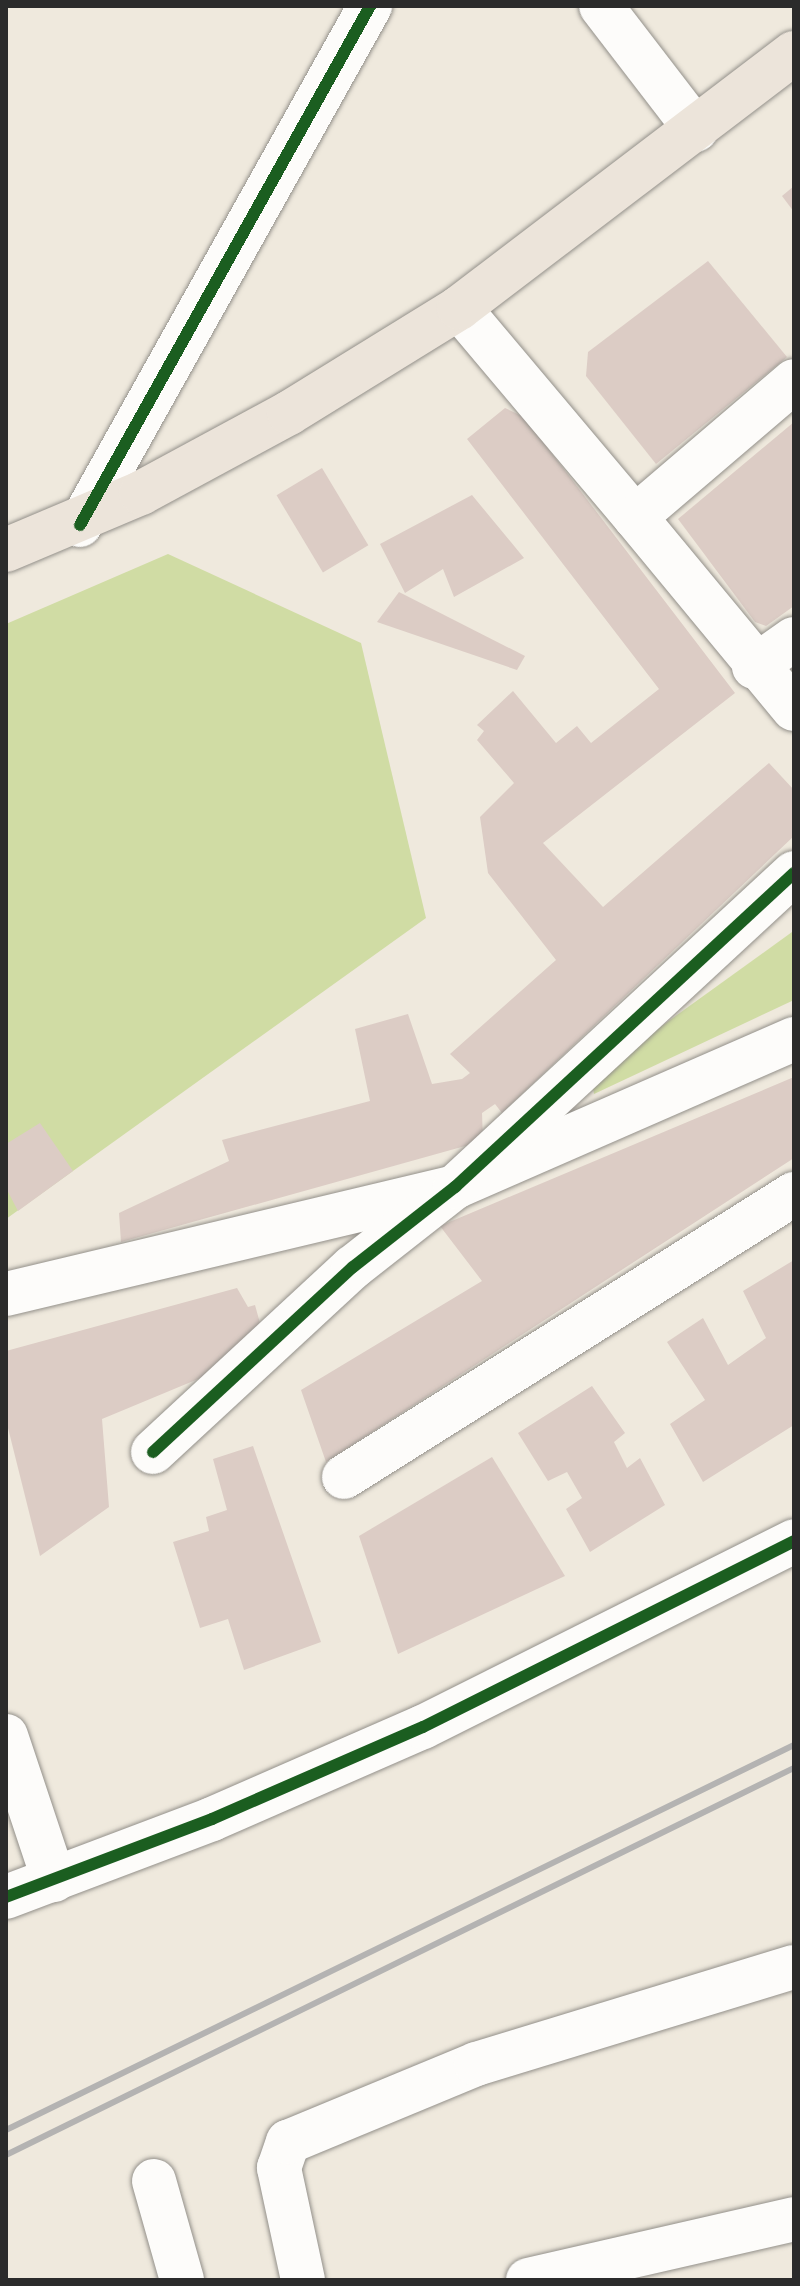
<!DOCTYPE html>
<style>
body{margin:0}
#map{position:relative;width:800px;height:2286px;overflow:hidden;background:#efe9dd;font-family:"Playpen Sans",sans-serif}
div>[style]{position:absolute}
.green>*{inset:0;background:#d0dca4}
.building>*{inset:0;background:#dcccc5;transform-origin:0 0}
.roads{filter:drop-shadow(0 0 2px #93908a) drop-shadow(0 0 2px #93908a)}
.minor>*{height:44px;margin:-22px;padding:0 22px;transform-origin:22px;border-radius:22px;background:#fdfcfa}
.major>*{height:44px;margin:-22px;padding:0 22px;transform-origin:22px;border-radius:22px;background:#ece4da}
.rail>*{height:6px;margin:-3px;padding:0 3px;transform-origin:3px;border-radius:3px;background:#b4b3b2}
.cycleway>*{height:12px;margin:-6px;padding:0 6px;transform-origin:6px;border-radius:6px;background:#1b5e20}
span{translate:-50% -50%;white-space:nowrap;text-align:center;line-height:1.15;-webkit-text-stroke:7px #fdfcf7;paint-order:stroke}
.frame{position:absolute;inset:0;border:8px solid #2b2b2b;pointer-events:none}
</style>
<div id="map">
<div class="green">
<div style="clip-path:polygon(168px 554px,361px 643px,426px 918px,6px 1219px,6px 624px)"></div>
<div style="clip-path:polygon(792px 932px,794px 1000px,594px 1094px,591px 1077px)"></div>
</div>
<div class="building">
<div style="clip-path:polygon(794px 186px,794px 212px,782px 196px)"></div>
<div style="clip-path:polygon(708px 261px,787px 357px,656px 464px,586px 376px,588px 352px)"></div>
<div style="clip-path:polygon(505px 408px,524px 417px,735px 693px,543px 843px,603px 907px,769px 763px,794px 790px,794px 836px,502px 1113px,495px 1104px,482px 1113px,483px 1141px,121px 1242px,119px 1213px,229px 1161px,222px 1140px,370px 1101px,355px 1029px,408px 1014px,432px 1084px,462px 1079px,470px 1073px,450px 1054px,556px 960px,488px 873px,480px 817px,514px 783px,477px 740px,484px 731px,477px 725px,513px 691px,556px 743px,577px 726px,591px 743px,659px 689px,467px 439px)"></div>
<div style="clip-path:polygon(794px 422px,794px 606px,766px 626px,755px 622px,678px 519px)"></div>
<div style="left:322px;top:468px;width:90px;height:53px;rotate:59deg"></div>
<div style="clip-path:polygon(472px 495px,524px 558px,454px 597px,443px 569px,405px 593px,380px 544px)"></div>
<div style="clip-path:polygon(399px 592px,525px 656px,517px 670px,377px 622px)"></div>
<div style="clip-path:polygon(794px 1077px,794px 1158px,326px 1462px,301px 1390px,482px 1281px,440px 1226px)"></div>
<div style="clip-path:polygon(40px 1123px,73px 1171px,18px 1211px,6px 1188px,6px 1144px)"></div>
<div style="clip-path:polygon(794px 1260px,794px 1425px,703px 1482px,670px 1424px,705px 1400px,667px 1342px,703px 1318px,728px 1365px,766px 1338px,743px 1291px)"></div>
<div style="clip-path:polygon(237px 1288px,248px 1307px,255px 1305px,263px 1334px,251px 1357px,102px 1419px,109px 1507px,40px 1556px,6px 1420px,6px 1351px)"></div>
<div style="clip-path:polygon(592px 1386px,625px 1433px,614px 1442px,627px 1468px,640px 1458px,665px 1505px,590px 1552px,566px 1509px,582px 1498px,567px 1472px,548px 1481px,518px 1433px)"></div>
<div style="clip-path:polygon(253px 1446px,321px 1642px,244px 1670px,228px 1619px,200px 1628px,173px 1542px,209px 1531px,206px 1517px,227px 1510px,213px 1459px)"></div>
<div style="clip-path:polygon(492px 1457px,565px 1576px,398px 1654px,359px 1536px)"></div>
</div>
<div class="roads">
<div class="minor">
<div style="left:601px;top:6px;width:156px;rotate:52.5deg"></div>
<div style="left:459px;top:308px;width:273px;rotate:49.9deg"></div>
<div style="left:635px;top:517px;width:209px;rotate:-40.5deg"></div>
<div style="left:635px;top:517px;width:249px;rotate:50.4deg"></div>
<div style="left:80px;top:525px;width:595px;rotate:-60.8deg"></div>
<div style="left:754px;top:667px;width:49px;rotate:-35deg"></div>
<div style="left:6px;top:1294px;width:462px;rotate:-13.4deg"></div>
<div style="left:455px;top:1187px;width:370px;rotate:-23.6deg"></div>
<div style="left:153px;top:1452px;width:272px;rotate:-42.8deg"></div>
<div style="left:353px;top:1267px;width:130px;rotate:-38.1deg"></div>
<div style="left:455px;top:1187px;width:462px;rotate:-42.8deg"></div>
<div style="left:344px;top:1477px;width:532px;rotate:-32.17deg"></div>
<div style="left:6px;top:1736px;width:152px;rotate:71.6deg"></div>
<div style="left:6px;top:1897px;width:220px;rotate:-20.7deg"></div>
<div style="left:212px;top:1819px;width:230px;rotate:-23.6deg"></div>
<div style="left:423px;top:1727px;width:415px;rotate:-26.6deg"></div>
<div style="left:154px;top:2181px;width:103px;rotate:74.2deg"></div>
<div style="left:303px;top:2280px;width:115px;rotate:-102.1deg"></div>
<div style="left:279px;top:2168px;width:28px;rotate:-71deg"></div>
<div style="left:288px;top:2142px;width:204px;rotate:-22.5deg"></div>
<div style="left:476px;top:2064px;width:332px;rotate:-17deg"></div>
<div style="left:528px;top:2280px;width:273px;rotate:-12.9deg"></div>
</div>
<div class="major">
<div style="left:6px;top:550px;width:147px;rotate:-22.9deg"></div>
<div style="left:141px;top:493px;width:168px;rotate:-28.4deg"></div>
<div style="left:289px;top:413px;width:200px;rotate:-31.7deg"></div>
<div style="left:459px;top:308px;width:421px;rotate:-37.3deg"></div>
</div>
</div>
<div class="rail">
<div style="left:6px;top:2130px;width:877px;rotate:-26.04deg"></div>
<div style="left:6px;top:2155px;width:878px;rotate:-26.16deg"></div>
</div>
<div class="cycleway">
<div style="left:80px;top:525px;width:595px;rotate:-60.8deg"></div>
<div style="left:153px;top:1452px;width:272px;rotate:-42.8deg"></div>
<div style="left:353px;top:1267px;width:130px;rotate:-38.1deg"></div>
<div style="left:455px;top:1187px;width:462px;rotate:-42.8deg"></div>
<div style="left:6px;top:1897px;width:220px;rotate:-20.7deg"></div>
<div style="left:212px;top:1819px;width:230px;rotate:-23.6deg"></div>
<div style="left:423px;top:1727px;width:415px;rotate:-26.6deg"></div>
</div>
<div class="frame"></div>
</div>
